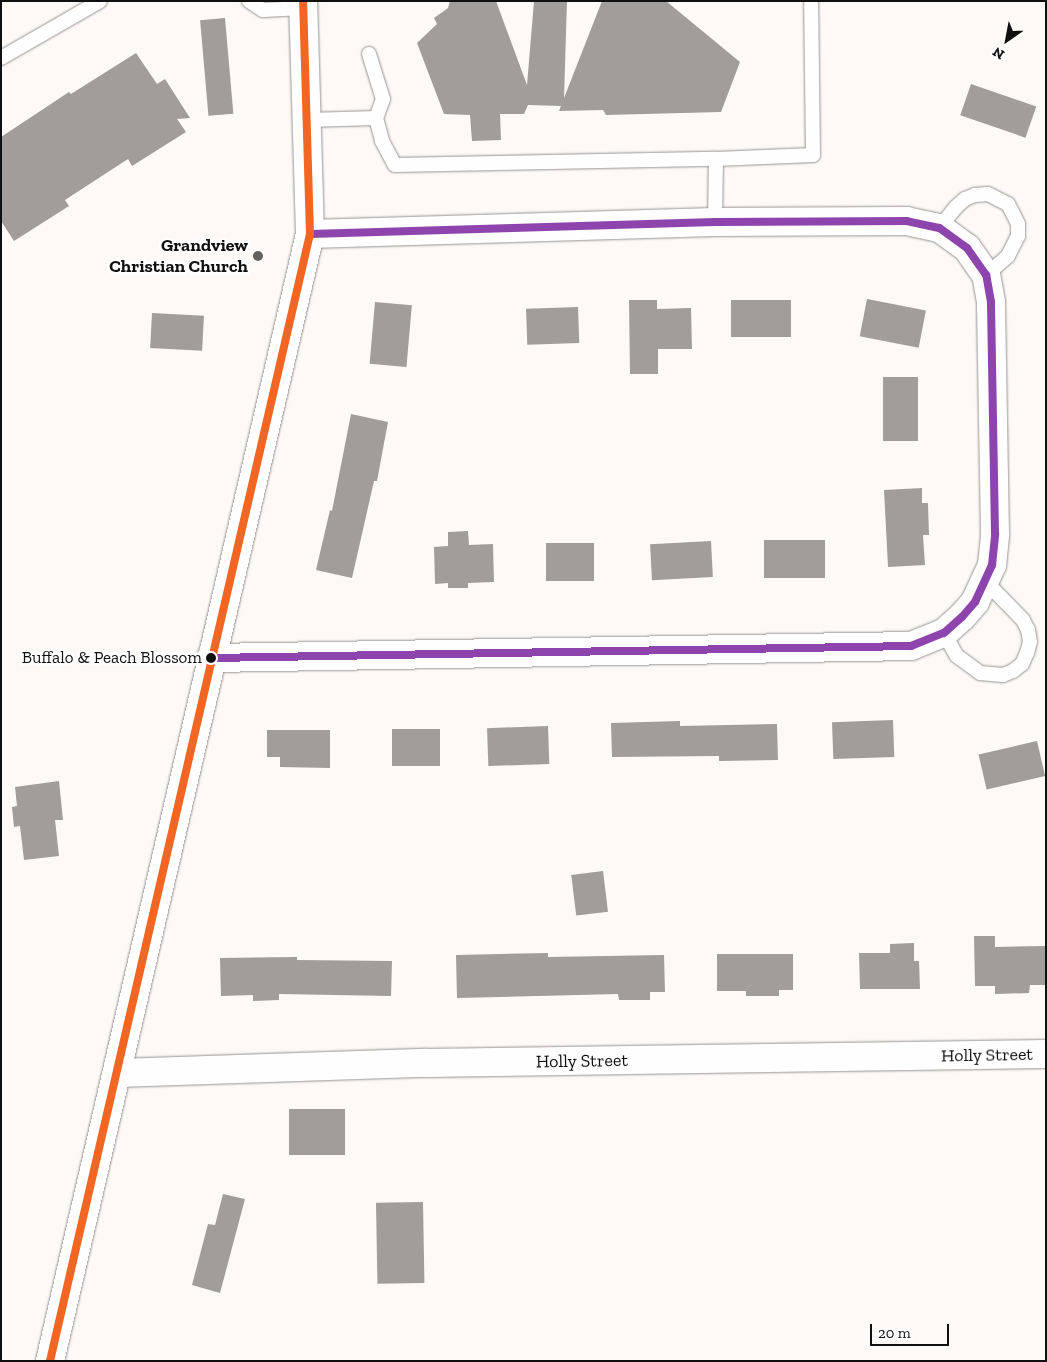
<!DOCTYPE html>
<style>
body{margin:0}
#map{position:relative;width:1047px;height:1362px;overflow:hidden;background:#fcf9f6;font-family:"Zilla Slab",serif}
div>[style]{position:absolute}
.building>*{inset:0;background:#a09d9b;transform-origin:0 0}
.roads{filter:drop-shadow(0 0 1px #969594) drop-shadow(0 0 1px #969594)}
.service>*{height:14px;margin:-7px;padding:0 7px;transform-origin:7px;border-radius:7px;background:#fffefe}
.minor>*{height:28px;margin:-14px;padding:0 14px;transform-origin:14px;border-radius:14px;background:#fffefe}
.bus-1>*{height:8px;margin:-4px;padding:0 4px;transform-origin:4px;border-radius:4px;background:#8e44ad}
.bus-2>*{height:8px;margin:-4px;padding:0 4px;transform-origin:4px;border-radius:4px;background:#f26522}
.dots>*{width:14px;height:14px;translate:-50% -50%;box-sizing:border-box;border:2px solid #fff;border-radius:50%}
span{translate:-50% -50%;white-space:nowrap;text-align:center;line-height:1.15;-webkit-text-stroke:5px #fff;paint-order:stroke}
.bus-label{font-size:17px;color:#101010}
.right{translate:-100% -50%;text-align:right}
.poi-label{font-size:18px;color:#101010;font-weight:700}
.street-label{font-size:18px;color:#101010}
.frame{position:absolute;inset:0;border:2px solid #101010;pointer-events:none}
.north{position:absolute;left:982px;top:15px;width:50px;height:50px;-webkit-text-stroke:4px #fff;paint-order:stroke;rotate:213deg;font-size:14px;font-weight:700;line-height:20px;text-align:center;color:#101010}
.north::after{content:'';display:block;margin:auto;width:18px;height:22px;background:#101010;clip-path:polygon(50% 0,100% 100%,50% 72%,0 100%)}
.scale{position:absolute;left:870px;top:1324px;width:79px;height:22px;box-sizing:border-box;border:2px solid #101010;border-top:0;padding-left:6px;font-size:15px;line-height:18px;white-space:nowrap;color:#101010;-webkit-text-stroke:4px #fff;paint-order:stroke}
</style>
<div id="map">
<div class="building">
<div style="clip-path:polygon(450px 1px,496px 1px,527px 85px,534px 1px,567px 1px,564px 98px,602px 1px,666px 1px,740px 62px,721px 112px,606px 115px,603px 110px,559px 111px,561px 106px,528px 105px,524px 114px,500px 114px,501px 140px,472px 141px,470px 115px,444px 114px,417px 43px,437px 24px,434px 18px,448px 8px)"></div>
<div style="left:225px;top:18px;width:96px;height:25px;rotate:85deg"></div>
<div style="clip-path:polygon(136px 53px,157px 84px,165px 79px,190px 118px,177px 119px,186px 132px,132px 166px,128px 159px,65px 200px,69px 206px,14px 241px,1px 221px,1px 137px,69px 92px,71px 94px)"></div>
<div style="left:971px;top:84px;width:69px;height:33px;rotate:19deg"></div>
<div style="left:867px;top:299px;width:60px;height:38px;rotate:11deg"></div>
<div style="clip-path:polygon(629px 300px,657px 300px,657px 309px,691px 308px,692px 349px,658px 349px,658px 374px,630px 374px)"></div>
<div style="left:731px;top:300px;width:60px;height:37px"></div>
<div style="left:375px;top:302px;width:37px;height:62px;rotate:5deg"></div>
<div style="left:578px;top:307px;width:36px;height:52px;rotate:88deg"></div>
<div style="left:152px;top:313px;width:52px;height:35px;rotate:3deg"></div>
<div style="left:883px;top:377px;width:35px;height:64px"></div>
<div style="clip-path:polygon(351px 414px,388px 422px,377px 481px,374px 481px,352px 578px,316px 570px,330px 510px,332px 511px)"></div>
<div style="clip-path:polygon(922px 488px,922px 503px,928px 503px,929px 535px,923px 535px,925px 565px,888px 567px,884px 490px)"></div>
<div style="clip-path:polygon(468px 531px,469px 545px,493px 544px,494px 582px,468px 583px,468px 588px,448px 588px,448px 583px,435px 584px,434px 547px,448px 546px,448px 532px)"></div>
<div style="left:825px;top:540px;width:38px;height:61px;rotate:90deg"></div>
<div style="left:711px;top:541px;width:36px;height:61px;rotate:87deg"></div>
<div style="left:546px;top:543px;width:48px;height:38px"></div>
<div style="left:893px;top:720px;width:37px;height:61px;rotate:88deg"></div>
<div style="clip-path:polygon(680px 721px,680px 726px,777px 724px,778px 760px,719px 761px,719px 756px,612px 757px,611px 723px)"></div>
<div style="left:548px;top:726px;width:38px;height:61px;rotate:88deg"></div>
<div style="left:392px;top:729px;width:48px;height:37px"></div>
<div style="clip-path:polygon(267px 730px,330px 730px,330px 768px,280px 767px,280px 757px,267px 757px)"></div>
<div style="left:1037px;top:741px;width:36px;height:60px;rotate:77deg"></div>
<div style="clip-path:polygon(59px 781px,63px 820px,55px 820px,59px 856px,24px 860px,20px 826px,14px 827px,12px 807px,17px 806px,15px 787px)"></div>
<div style="left:603px;top:871px;width:41px;height:32px;rotate:83deg"></div>
<div style="clip-path:polygon(974px 936px,995px 936px,995px 947px,1046px 946px,1046px 985px,1030px 985px,1029px 993px,995px 994px,995px 986px,975px 986px)"></div>
<div style="clip-path:polygon(914px 943px,914px 961px,919px 961px,920px 989px,860px 989px,859px 953px,890px 953px,890px 944px)"></div>
<div style="clip-path:polygon(548px 953px,548px 957px,664px 955px,665px 992px,650px 992px,650px 1000px,619px 1000px,618px 994px,457px 998px,456px 955px)"></div>
<div style="clip-path:polygon(717px 954px,793px 954px,793px 990px,779px 990px,779px 996px,746px 996px,746px 991px,717px 991px)"></div>
<div style="clip-path:polygon(297px 957px,297px 960px,392px 961px,391px 996px,279px 994px,279px 1000px,253px 1001px,253px 995px,221px 996px,220px 958px)"></div>
<div style="left:289px;top:1109px;width:56px;height:46px"></div>
<div style="clip-path:polygon(223px 1194px,245px 1199px,220px 1293px,192px 1285px,208px 1224px,215px 1225px)"></div>
<div style="left:423px;top:1202px;width:81px;height:47px;rotate:89deg"></div>
</div>
<div class="roads">
<div class="service">
<div style="left:249px;top:1px;width:17px;rotate:33deg"></div>
<div style="left:263px;top:10px;width:40px;rotate:-2.9deg"></div>
<div style="left:369px;top:54px;width:47px;rotate:72.7deg"></div>
<div style="left:383px;top:99px;width:20px;rotate:110deg"></div>
<div style="left:376px;top:118px;width:24px;rotate:75deg"></div>
<div style="left:382px;top:141px;width:27px;rotate:62deg"></div>
<div style="left:395px;top:165px;width:321px;rotate:-1.1deg"></div>
<div style="left:716px;top:159px;width:97px;rotate:-2.4deg"></div>
<div style="left:813px;top:155px;width:154px;rotate:-90.7deg"></div>
<div style="left:1px;top:58px;width:114px;rotate:-29.9deg"></div>
<div style="left:308px;top:120px;width:68px;rotate:-1.7deg"></div>
<div style="left:715px;top:222px;width:63px;rotate:-89.1deg"></div>
<div style="left:939px;top:228px;width:27px;rotate:-51deg"></div>
<div style="left:956px;top:207px;width:12px;rotate:-42deg"></div>
<div style="left:965px;top:199px;width:11px;rotate:-22deg"></div>
<div style="left:975px;top:195px;width:13px;rotate:-4deg"></div>
<div style="left:988px;top:194px;width:22px;rotate:27deg"></div>
<div style="left:1008px;top:204px;width:22px;rotate:63deg"></div>
<div style="left:1018px;top:224px;width:12px;rotate:90deg"></div>
<div style="left:1018px;top:236px;width:22px;rotate:117deg"></div>
<div style="left:1008px;top:256px;width:29px;rotate:139deg"></div>
<div style="left:944px;top:633px;width:26px;rotate:61deg"></div>
<div style="left:957px;top:656px;width:29px;rotate:36deg"></div>
<div style="left:980px;top:673px;width:23px;rotate:5deg"></div>
<div style="left:1003px;top:675px;width:11px;rotate:-22deg"></div>
<div style="left:1013px;top:671px;width:11px;rotate:-38deg"></div>
<div style="left:1022px;top:664px;width:12px;rotate:-66deg"></div>
<div style="left:1027px;top:653px;width:11px;rotate:-75deg"></div>
<div style="left:1030px;top:642px;width:12px;rotate:-99deg"></div>
<div style="left:1028px;top:630px;width:11px;rotate:-117deg"></div>
<div style="left:1023px;top:620px;width:53px;rotate:-134.2deg"></div>
</div>
<div class="minor">
<div style="left:211px;top:658px;width:700px;rotate:-0.98deg"></div>
<div style="left:911px;top:646px;width:35px;rotate:-22deg"></div>
<div style="left:944px;top:633px;width:24px;rotate:-42deg"></div>
<div style="left:962px;top:617px;width:20px;rotate:-49deg"></div>
<div style="left:975px;top:602px;width:41px;rotate:-65.3deg"></div>
<div style="left:992px;top:565px;width:31px;rotate:-84deg"></div>
<div style="left:995px;top:534px;width:232px;rotate:-91deg"></div>
<div style="left:991px;top:302px;width:27px;rotate:-100deg"></div>
<div style="left:986px;top:275px;width:33px;rotate:-125deg"></div>
<div style="left:967px;top:248px;width:34px;rotate:-144deg"></div>
<div style="left:939px;top:228px;width:33px;rotate:-168deg"></div>
<div style="left:907px;top:221px;width:192px;rotate:179.7deg"></div>
<div style="left:715px;top:222px;width:405px;rotate:178.3deg"></div>
<div style="left:118px;top:1073px;width:308px;rotate:-1.9deg"></div>
<div style="left:426px;top:1063px;width:620px;rotate:-0.83deg"></div>
<div style="left:50px;top:1361px;width:1157px;rotate:-77.01deg"></div>
<div style="left:310px;top:234px;width:233px;rotate:-91.7deg"></div>
</div>
</div>
<div class="bus-1">
<div style="left:211px;top:658px;width:700px;rotate:-0.98deg"></div>
<div style="left:911px;top:646px;width:35px;rotate:-22deg"></div>
<div style="left:944px;top:633px;width:24px;rotate:-42deg"></div>
<div style="left:962px;top:617px;width:20px;rotate:-49deg"></div>
<div style="left:975px;top:602px;width:41px;rotate:-65.3deg"></div>
<div style="left:992px;top:565px;width:31px;rotate:-84deg"></div>
<div style="left:995px;top:534px;width:232px;rotate:-91deg"></div>
<div style="left:991px;top:302px;width:27px;rotate:-100deg"></div>
<div style="left:986px;top:275px;width:33px;rotate:-125deg"></div>
<div style="left:967px;top:248px;width:34px;rotate:-144deg"></div>
<div style="left:939px;top:228px;width:33px;rotate:-168deg"></div>
<div style="left:907px;top:221px;width:192px;rotate:179.7deg"></div>
<div style="left:715px;top:222px;width:405px;rotate:178.3deg"></div>
</div>
<div class="bus-2">
<div style="left:50px;top:1361px;width:1157px;rotate:-77.01deg"></div>
<div style="left:310px;top:234px;width:233px;rotate:-91.7deg"></div>
</div>
<div class="dots">
<div style="left:258px;top:256px;background:#636260"></div>
<div style="left:211px;top:658px;background:#101010"></div>
</div>
<div class="bus-label">
<span class="right" style="left:202px;top:658px">Buffalo &amp; Peach Blossom</span>
</div>
<div class="poi-label">
<span class="right" style="left:248px;top:256px">Grandview<br>Christian Church</span>
</div>
<div class="street-label">
<span style="left:987px;top:1055px;rotate:-1deg">Holly Street</span>
<span style="left:582px;top:1061px;rotate:-1deg">Holly Street</span>
</div>
<div class="frame"></div>
<div class="north">N</div>
<div class="scale">20 m</div>
</div>
